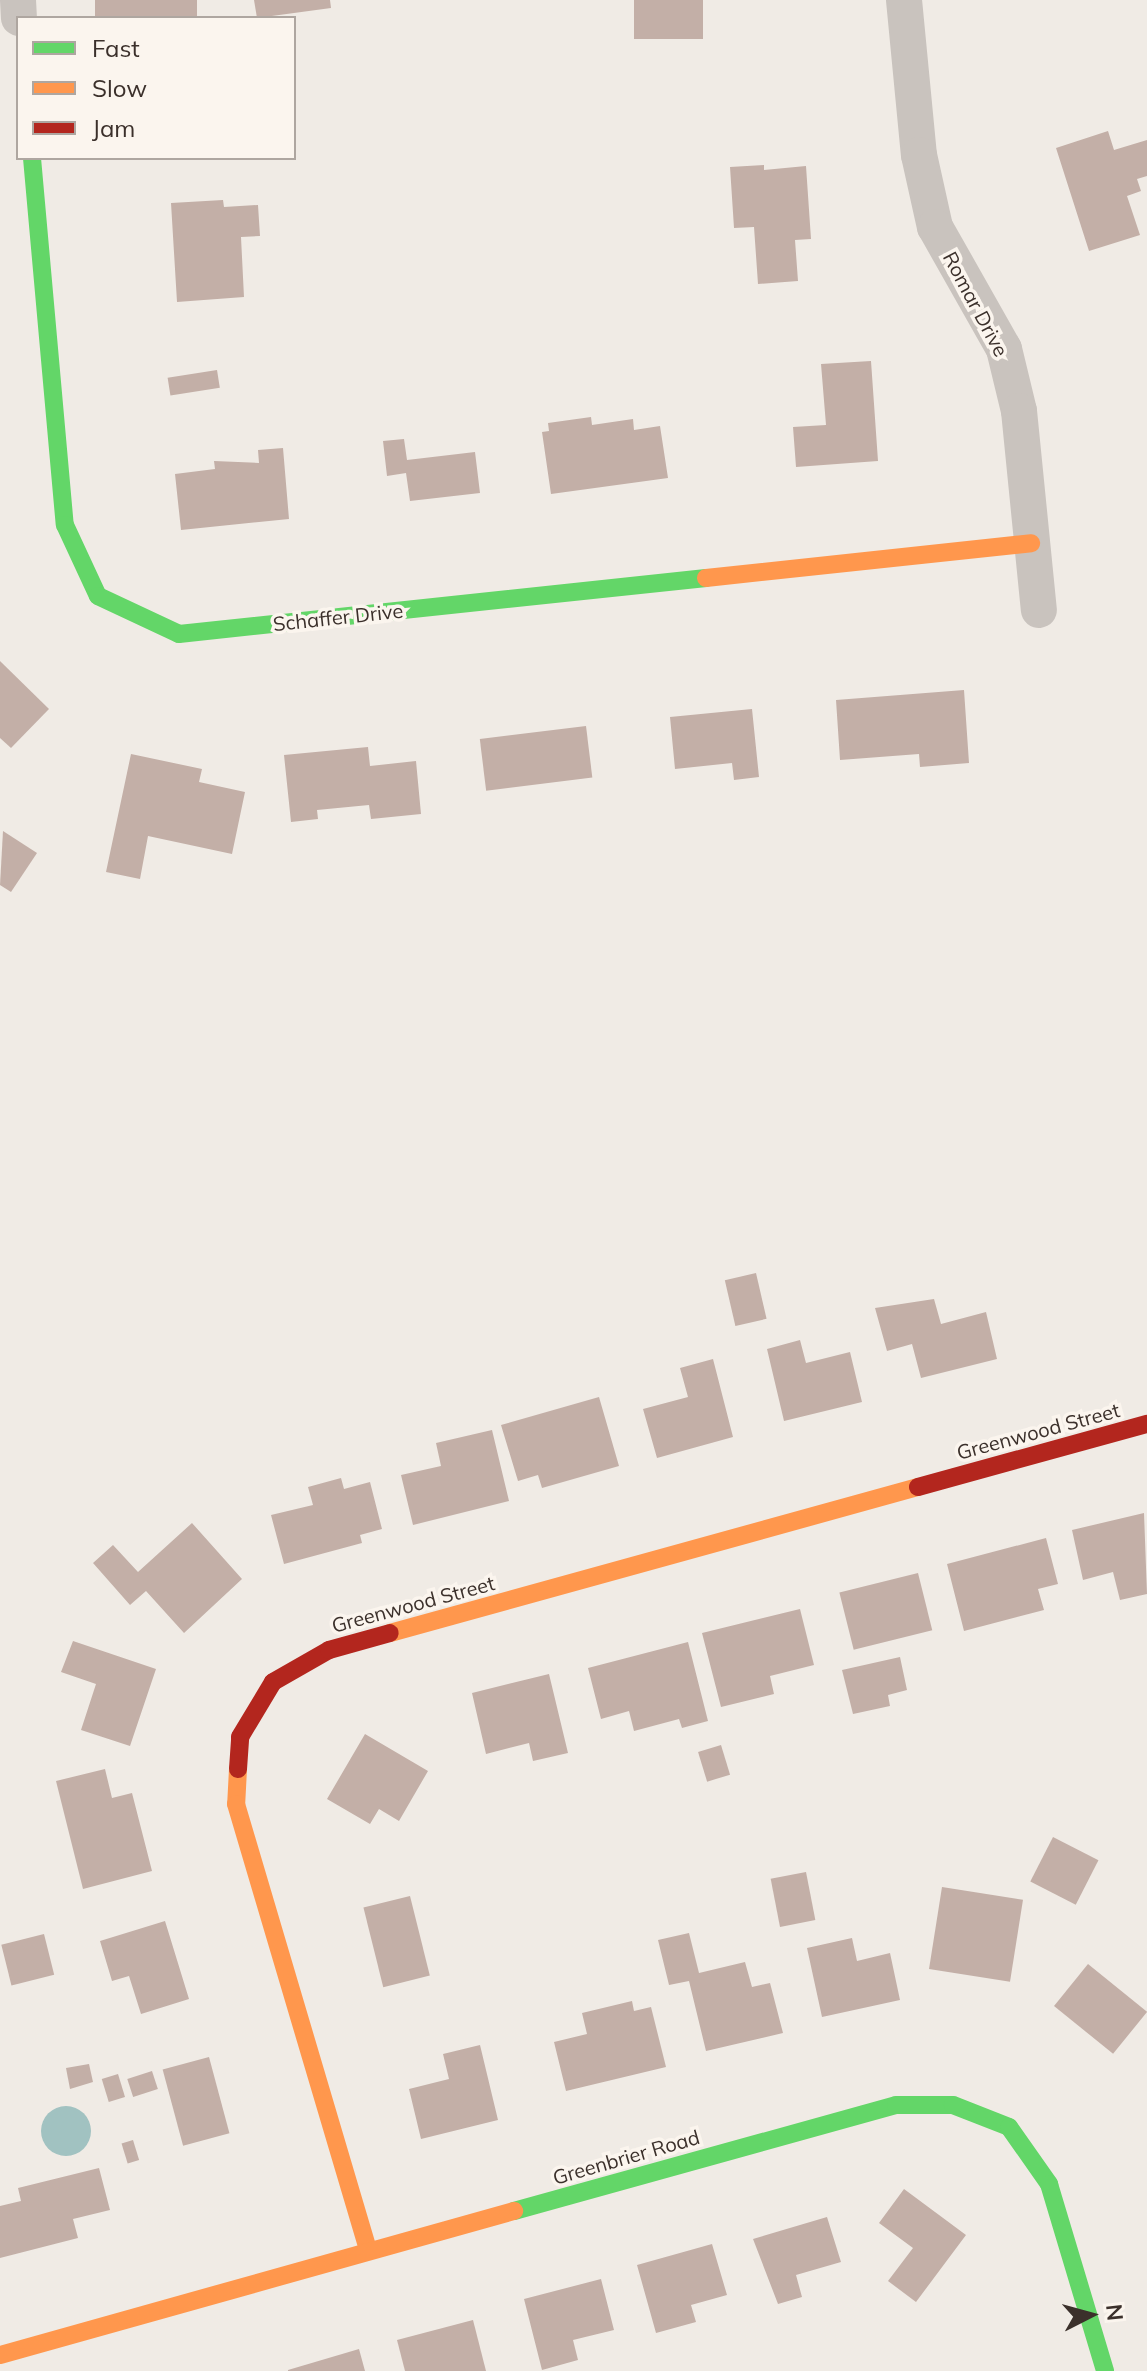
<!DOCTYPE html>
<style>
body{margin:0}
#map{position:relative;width:1147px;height:2371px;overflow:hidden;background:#f0ebe5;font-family:Mulish,sans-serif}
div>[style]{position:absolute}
.water>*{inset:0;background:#a1c2c1}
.round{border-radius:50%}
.building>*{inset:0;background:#c3afa7;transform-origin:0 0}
.street>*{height:36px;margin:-18px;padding:0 18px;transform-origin:18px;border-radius:18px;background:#c9c3be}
.fast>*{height:18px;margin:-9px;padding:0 9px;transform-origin:9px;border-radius:9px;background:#63d668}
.slow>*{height:18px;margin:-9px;padding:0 9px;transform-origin:9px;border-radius:9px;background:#ff974d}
.jam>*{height:18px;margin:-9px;padding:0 9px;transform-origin:9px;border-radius:9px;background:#b3261e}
span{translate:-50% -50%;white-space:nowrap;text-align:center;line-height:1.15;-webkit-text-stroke:7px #fbf5ee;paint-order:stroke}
.street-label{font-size:20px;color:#3b302b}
.legend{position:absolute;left:16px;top:16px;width:280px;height:144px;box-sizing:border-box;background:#fbf5ee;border:2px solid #aea6a0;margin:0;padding:10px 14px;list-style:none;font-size:24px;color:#3b302b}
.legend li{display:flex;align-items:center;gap:16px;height:40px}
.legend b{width:40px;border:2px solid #aea6a0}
.north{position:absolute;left:1051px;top:2275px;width:80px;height:80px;-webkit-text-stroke:6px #fbf5ee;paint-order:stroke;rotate:84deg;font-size:22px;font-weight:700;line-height:32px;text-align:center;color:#3b302b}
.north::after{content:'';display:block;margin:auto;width:28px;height:36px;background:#3b302b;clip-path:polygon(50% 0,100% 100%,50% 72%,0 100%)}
</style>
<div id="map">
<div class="water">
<div class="round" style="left:41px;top:2106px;width:50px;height:50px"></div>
</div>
<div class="building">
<div style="left:95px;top:0;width:102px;height:18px"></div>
<div style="clip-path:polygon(254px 0,330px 0,331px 8px,257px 18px)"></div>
<div style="left:634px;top:0;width:69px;height:39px"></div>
<div style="clip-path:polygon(1108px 131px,1114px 150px,1147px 140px,1147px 176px,1137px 179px,1141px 191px,1127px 196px,1140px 235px,1089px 251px,1056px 148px)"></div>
<div style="clip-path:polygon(764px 165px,764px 170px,806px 166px,811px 239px,795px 240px,798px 281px,758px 284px,754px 227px,734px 228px,730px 167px)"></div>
<div style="clip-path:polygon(223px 200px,224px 207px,258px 205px,260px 236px,241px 237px,244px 297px,177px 302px,171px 203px)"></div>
<div style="clip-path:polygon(871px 361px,878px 461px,796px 467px,793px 427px,826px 425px,821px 364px)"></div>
<div style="left:217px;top:370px;width:18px;height:50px;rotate:81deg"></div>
<div style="clip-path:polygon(591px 417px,592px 425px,633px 419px,634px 430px,660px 426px,668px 478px,551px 494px,542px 432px,549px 431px,548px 423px)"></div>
<div style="clip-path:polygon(404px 439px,407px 460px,475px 452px,480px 493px,410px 501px,406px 473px,387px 476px,383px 441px)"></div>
<div style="clip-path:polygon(283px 448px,289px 519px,181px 530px,175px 474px,215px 469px,214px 461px,259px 463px,258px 450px)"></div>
<div style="clip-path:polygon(0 661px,49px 709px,11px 748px,0 738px)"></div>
<div style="clip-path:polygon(964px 690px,969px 763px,920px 767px,919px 754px,840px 760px,836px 700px)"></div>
<div style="clip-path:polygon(752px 709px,759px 777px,734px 780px,732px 763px,675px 769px,670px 717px)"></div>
<div style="left:586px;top:726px;width:52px;height:107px;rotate:83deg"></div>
<div style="clip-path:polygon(368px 747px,370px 766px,416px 761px,421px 814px,371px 819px,369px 805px,317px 810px,318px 819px,291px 822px,284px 755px)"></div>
<div style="clip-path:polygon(131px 754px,202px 769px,199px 782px,245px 792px,232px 854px,148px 836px,140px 879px,106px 872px)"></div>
<div style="clip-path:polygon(3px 831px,37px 853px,11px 892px,0 885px)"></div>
<div style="left:756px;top:1273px;width:47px;height:32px;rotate:77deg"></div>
<div style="clip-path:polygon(934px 1299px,941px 1324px,986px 1312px,997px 1359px,921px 1378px,912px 1344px,887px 1351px,875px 1308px)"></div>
<div style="clip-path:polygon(800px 1340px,806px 1363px,850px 1352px,862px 1402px,784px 1421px,767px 1349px)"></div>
<div style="clip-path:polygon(713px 1359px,733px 1437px,657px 1458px,643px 1409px,688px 1397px,680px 1368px)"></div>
<div style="clip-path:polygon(599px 1397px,619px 1466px,542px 1488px,538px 1475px,518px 1481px,501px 1425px)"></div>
<div style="clip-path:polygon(492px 1430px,509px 1501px,413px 1525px,401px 1475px,441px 1466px,436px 1443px)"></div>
<div style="clip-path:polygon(341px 1478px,344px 1489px,370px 1482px,382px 1529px,360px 1535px,362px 1543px,284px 1564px,271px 1515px,313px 1505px,308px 1487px)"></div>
<div style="clip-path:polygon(1144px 1513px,1147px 1594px,1120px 1600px,1113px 1572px,1083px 1580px,1072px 1530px)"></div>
<div style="clip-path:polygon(192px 1523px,242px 1579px,184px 1633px,146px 1591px,130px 1605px,93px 1563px,113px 1545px,138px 1572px)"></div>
<div style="clip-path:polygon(1046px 1538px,1058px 1584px,1038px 1589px,1044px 1610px,964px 1631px,947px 1564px)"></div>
<div style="left:918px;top:1573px;width:59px;height:81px;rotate:76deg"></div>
<div style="clip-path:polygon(800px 1609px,814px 1665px,770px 1676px,774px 1694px,721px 1707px,702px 1633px)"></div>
<div style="clip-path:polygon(73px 1641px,156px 1669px,130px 1746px,81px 1730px,96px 1684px,61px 1672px)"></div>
<div style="clip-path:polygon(688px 1642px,708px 1721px,682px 1728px,679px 1719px,634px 1731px,629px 1711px,601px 1719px,588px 1668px)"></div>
<div style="clip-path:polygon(900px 1657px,907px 1690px,888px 1695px,890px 1706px,853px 1714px,842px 1670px)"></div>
<div style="clip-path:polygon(549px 1674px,568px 1753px,533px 1761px,529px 1743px,486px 1754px,472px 1693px)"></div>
<div style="clip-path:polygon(365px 1734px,428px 1771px,399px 1821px,379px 1809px,370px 1824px,327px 1799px)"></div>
<div style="left:721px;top:1745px;width:31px;height:24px;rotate:73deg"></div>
<div style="clip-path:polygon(105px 1769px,112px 1798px,132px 1793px,152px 1871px,83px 1889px,56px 1781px)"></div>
<div style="left:1053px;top:1837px;width:51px;height:50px;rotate:27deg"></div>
<div style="left:806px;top:1872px;width:49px;height:36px;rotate:79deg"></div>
<div style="left:942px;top:1887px;width:82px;height:83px;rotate:9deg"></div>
<div style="left:410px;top:1896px;width:82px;height:48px;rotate:76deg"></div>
<div style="clip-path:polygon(165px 1921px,189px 1999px,141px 2014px,129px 1976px,112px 1981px,100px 1941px)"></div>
<div style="clip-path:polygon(689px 1933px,699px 1973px,745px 1962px,752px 1987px,770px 1983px,783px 2033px,706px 2051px,689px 1981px,669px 1985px,658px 1940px)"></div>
<div style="left:44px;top:1934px;width:42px;height:44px;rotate:76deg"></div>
<div style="clip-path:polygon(852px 1938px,857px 1961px,890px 1953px,900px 2000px,822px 2017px,807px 1948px)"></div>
<div style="left:1088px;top:1964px;width:76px;height:54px;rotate:39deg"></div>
<div style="clip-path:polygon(632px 2001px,634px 2011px,651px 2007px,666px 2067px,566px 2091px,554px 2042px,587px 2034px,582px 2013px)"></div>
<div style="clip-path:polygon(480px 2045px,498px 2120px,421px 2139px,409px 2089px,449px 2079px,443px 2054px)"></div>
<div style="left:209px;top:2057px;width:79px;height:48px;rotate:75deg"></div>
<div style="clip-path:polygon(89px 2064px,93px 2082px,70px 2089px,66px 2068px)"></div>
<div style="left:152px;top:2071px;width:19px;height:26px;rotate:72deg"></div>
<div style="left:118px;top:2074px;width:24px;height:17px;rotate:73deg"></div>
<div style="left:133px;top:2140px;width:21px;height:12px;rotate:73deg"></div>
<div style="clip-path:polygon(99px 2168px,110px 2210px,73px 2219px,78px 2238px,0 2258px,0 2206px,21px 2201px,18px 2188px)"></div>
<div style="clip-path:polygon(904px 2189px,966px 2235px,916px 2302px,888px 2281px,913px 2248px,879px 2223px)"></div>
<div style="clip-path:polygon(827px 2217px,841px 2262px,796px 2275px,802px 2297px,778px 2304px,753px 2239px)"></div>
<div style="clip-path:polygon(712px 2244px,727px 2295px,691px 2305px,696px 2322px,656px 2333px,637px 2265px)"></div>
<div style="clip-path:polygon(601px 2279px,614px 2330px,573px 2340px,578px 2360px,542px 2370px,524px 2299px)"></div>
<div style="clip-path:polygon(473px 2320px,486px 2371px,405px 2371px,397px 2340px)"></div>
<div style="clip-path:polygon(359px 2349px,365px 2371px,288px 2371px,288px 2370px)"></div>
</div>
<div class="street">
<div style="left:18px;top:0;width:18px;rotate:87deg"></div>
<div style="left:904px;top:0;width:156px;rotate:84.5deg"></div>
<div style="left:919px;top:155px;width:74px;rotate:77.5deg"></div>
<div style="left:935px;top:227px;width:140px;rotate:60.5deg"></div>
<div style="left:1004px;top:349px;width:64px;rotate:76.4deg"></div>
<div style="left:1019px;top:411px;width:200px;rotate:84.3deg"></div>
</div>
<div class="fast">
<div style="left:32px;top:158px;width:368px;rotate:84.9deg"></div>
<div style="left:65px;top:525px;width:78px;rotate:65.1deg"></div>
<div style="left:98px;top:596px;width:89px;rotate:25.1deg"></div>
<div style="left:179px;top:634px;width:530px;rotate:-6.07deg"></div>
<div style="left:514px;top:2211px;width:396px;rotate:-15.5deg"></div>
<div style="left:896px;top:2105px;width:57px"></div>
<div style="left:953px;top:2105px;width:60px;rotate:21.4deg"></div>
<div style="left:1009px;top:2127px;width:70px;rotate:54.9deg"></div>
<div style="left:1049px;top:2184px;width:195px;rotate:73.3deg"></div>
</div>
<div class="slow">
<div style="left:706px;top:578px;width:327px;rotate:-6.1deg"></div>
<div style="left:390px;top:1633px;width:548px;rotate:-15.46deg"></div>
<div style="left:238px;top:1769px;width:35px;rotate:93deg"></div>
<div style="left:236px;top:1804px;width:466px;rotate:73.5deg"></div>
<div style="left:0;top:2355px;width:534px;rotate:-15.65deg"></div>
</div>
<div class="jam">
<div style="left:918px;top:1487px;width:238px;rotate:-15.4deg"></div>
<div style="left:238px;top:1769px;width:32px;rotate:-86deg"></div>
<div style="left:240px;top:1737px;width:64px;rotate:-59deg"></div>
<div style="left:273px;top:1682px;width:64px;rotate:-29.7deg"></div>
<div style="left:329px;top:1650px;width:63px;rotate:-15.6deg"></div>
</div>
<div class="street-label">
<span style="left:976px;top:304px;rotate:62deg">Romar Drive</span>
<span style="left:338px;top:617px;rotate:-6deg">Schaffer Drive</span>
<span style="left:1038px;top:1431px;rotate:-15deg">Greenwood Street</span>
<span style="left:413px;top:1604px;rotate:-15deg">Greenwood Street</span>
<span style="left:626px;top:2157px;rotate:-16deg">Greenbrier Road</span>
</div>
<ul class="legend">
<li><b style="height:10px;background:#63d668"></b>Fast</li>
<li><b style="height:10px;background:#ff974d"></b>Slow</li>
<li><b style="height:10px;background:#b3261e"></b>Jam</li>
</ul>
<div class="north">N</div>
</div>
